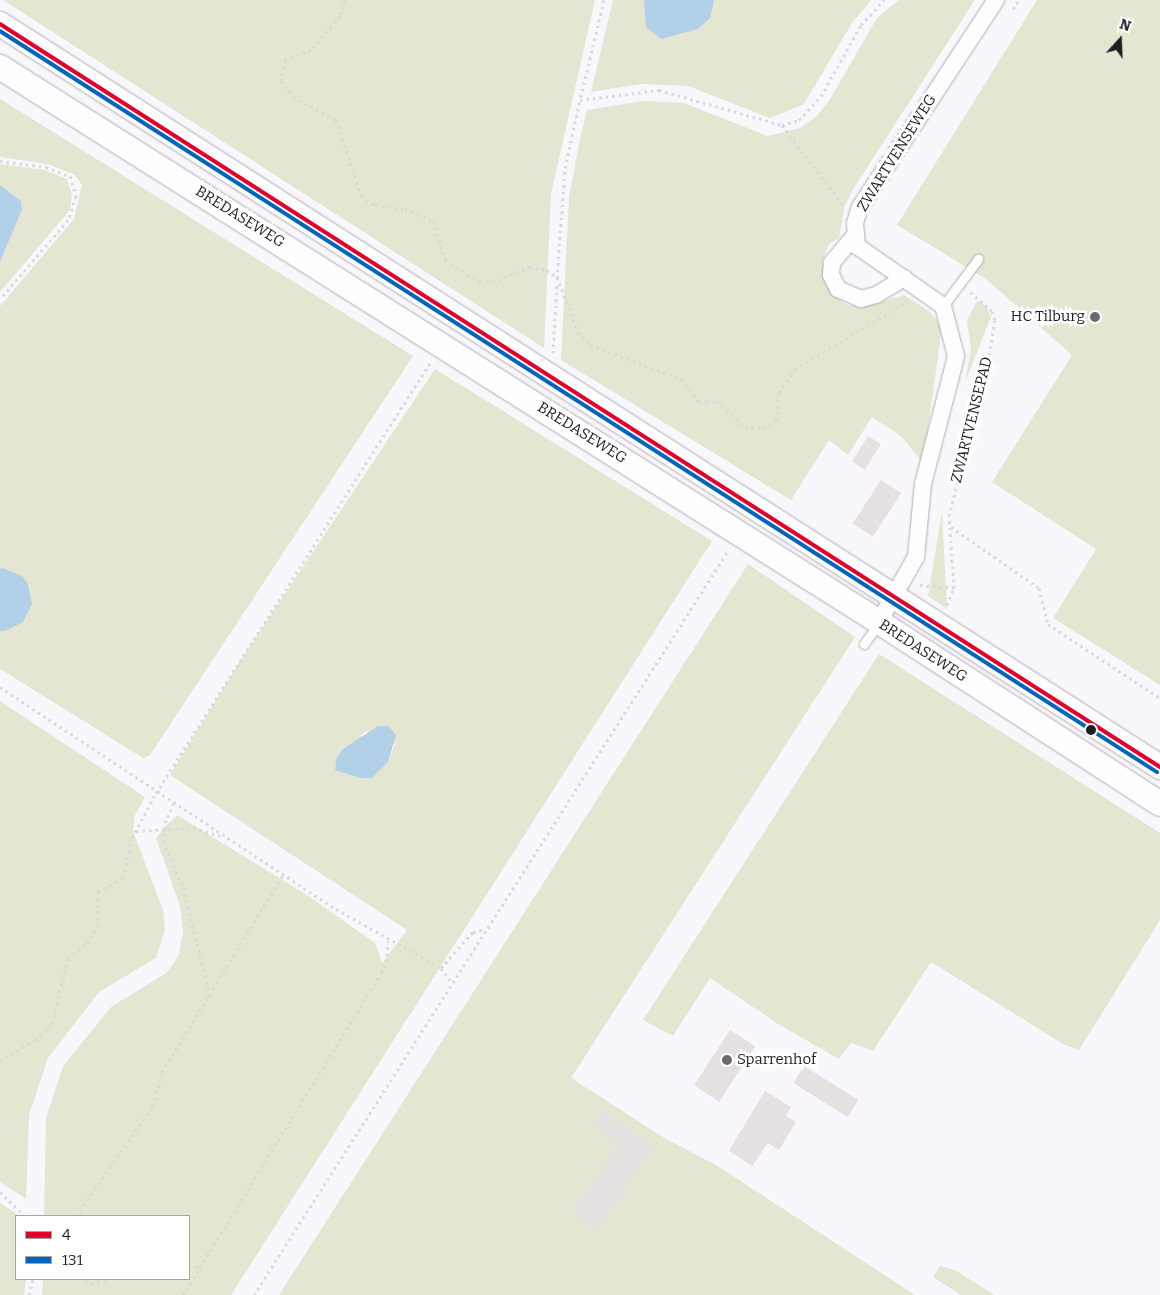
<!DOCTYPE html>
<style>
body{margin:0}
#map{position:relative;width:1160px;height:1295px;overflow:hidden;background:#f9f6fc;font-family:Bitter,serif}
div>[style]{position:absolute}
.green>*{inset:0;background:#e4e6d2}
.water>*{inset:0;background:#b2d0e7}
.building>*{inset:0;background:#e5e1e1;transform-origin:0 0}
.path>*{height:3px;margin-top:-1.5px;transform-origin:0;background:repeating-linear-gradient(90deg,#d9d8da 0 2.5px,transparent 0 6.5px)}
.roads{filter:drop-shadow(0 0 1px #b1aeb3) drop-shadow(0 0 1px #b1aeb3)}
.lane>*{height:9px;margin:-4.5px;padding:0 4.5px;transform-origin:4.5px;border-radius:4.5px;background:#fefeff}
.street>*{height:16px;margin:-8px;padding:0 8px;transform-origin:8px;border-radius:8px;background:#fefeff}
.secondary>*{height:24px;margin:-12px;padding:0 12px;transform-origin:12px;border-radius:12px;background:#fefeff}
.bus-1>*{height:4px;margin:-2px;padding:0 2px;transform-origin:2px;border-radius:2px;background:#e4002b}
.bus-2>*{height:4px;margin:-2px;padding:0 2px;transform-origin:2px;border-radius:2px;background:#0065bd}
.dots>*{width:14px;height:14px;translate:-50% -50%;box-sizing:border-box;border:2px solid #fff;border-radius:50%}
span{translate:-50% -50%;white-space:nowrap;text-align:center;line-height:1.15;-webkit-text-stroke:5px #fff;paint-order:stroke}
.street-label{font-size:15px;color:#1f1d22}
.poi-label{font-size:15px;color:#1f1d22}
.right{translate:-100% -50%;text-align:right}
.left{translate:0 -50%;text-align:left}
.legend{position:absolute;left:15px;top:1215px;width:175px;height:65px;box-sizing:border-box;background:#fff;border:1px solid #a5a5a7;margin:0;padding:6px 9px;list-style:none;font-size:15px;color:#1f1d22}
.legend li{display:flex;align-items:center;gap:10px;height:25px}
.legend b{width:25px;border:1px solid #a5a5a7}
.north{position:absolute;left:1095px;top:15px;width:50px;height:50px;-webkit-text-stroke:4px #fff;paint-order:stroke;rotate:20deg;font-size:14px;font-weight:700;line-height:20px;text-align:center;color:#1f1d22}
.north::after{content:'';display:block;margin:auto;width:18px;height:22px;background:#1f1d22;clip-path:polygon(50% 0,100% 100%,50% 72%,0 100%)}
</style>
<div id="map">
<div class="green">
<div style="clip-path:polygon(3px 0,595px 0,551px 194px,544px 348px)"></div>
<div style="clip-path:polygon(613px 0,871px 0,852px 23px,804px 104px,770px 118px,688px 86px,642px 84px,591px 92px)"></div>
<div style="clip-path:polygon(899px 0,975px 0,852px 191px,845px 206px,839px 238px,829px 244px,823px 260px,833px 295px,847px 305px,866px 306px,904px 295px,929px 311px,942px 327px,923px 463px,901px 436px,872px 417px,848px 455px,829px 440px,791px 500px,561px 360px,569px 197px,580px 139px,587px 110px,643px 101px,684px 103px,768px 136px,800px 128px,816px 117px,829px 101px,877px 18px)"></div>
<div style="clip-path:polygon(1037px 0,1160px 0,1160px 685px,1053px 618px,1096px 549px,992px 482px,1072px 355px,986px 279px,897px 225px)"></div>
<div style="clip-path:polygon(0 99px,413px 356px,150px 755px,143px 758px,0 669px,0 306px,74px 219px,82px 185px,75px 175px,47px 164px,0 157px)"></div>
<div style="clip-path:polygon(0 164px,45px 170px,67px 179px,72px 195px,70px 210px,0 292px,0 262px,22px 210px,21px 201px,0 185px)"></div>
<div style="clip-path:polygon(977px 301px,986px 306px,991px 317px,965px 382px,971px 349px,967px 321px)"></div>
<div style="clip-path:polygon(evenodd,435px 369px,712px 541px,231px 1295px,42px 1295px,43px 1279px,189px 1279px,189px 1216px,44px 1216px,46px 1118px,63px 1066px,112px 1006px,168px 972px,179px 954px,183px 931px,180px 906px,156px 838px,167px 825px,177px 815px,310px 897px,375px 943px,382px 963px,407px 930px,170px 775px,237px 666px,435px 369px,367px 731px,395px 744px,388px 762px,372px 778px,361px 735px,367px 731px)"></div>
<div style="clip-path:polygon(942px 512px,947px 609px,928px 596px)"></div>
<div style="clip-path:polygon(748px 564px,855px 637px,571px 1078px,666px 1139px,716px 1165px,915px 1295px,279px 1295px)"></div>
<div style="clip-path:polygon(879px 654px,1160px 833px,1160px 920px,1079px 1050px,1063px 1044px,931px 962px,873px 1051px,851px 1043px,839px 1059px,778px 1024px,710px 978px,673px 1036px,643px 1020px)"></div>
<div style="clip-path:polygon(0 701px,145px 797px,135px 815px,133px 831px,163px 910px,165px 930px,156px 958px,99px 992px,48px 1058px,29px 1115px,26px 1199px,0 1182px)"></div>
<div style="clip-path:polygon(0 1203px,20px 1216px,16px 1216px,16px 1279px,26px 1279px,24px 1295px,0 1295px)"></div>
<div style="clip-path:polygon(940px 1266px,955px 1270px,994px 1295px,961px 1295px,933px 1277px)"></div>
</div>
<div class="water">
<div style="clip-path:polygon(644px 0,713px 0,714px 2px,710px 18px,698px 29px,661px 39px,646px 27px)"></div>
<div style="clip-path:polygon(0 185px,21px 201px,22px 210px,0 262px)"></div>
<div style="clip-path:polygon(3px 568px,22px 576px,28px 584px,32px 604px,23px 622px,5px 631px,0 631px,0 569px)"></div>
<div style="clip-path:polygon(378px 726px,388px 726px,396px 735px,388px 762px,372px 778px,360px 778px,335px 770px,337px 757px,343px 749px)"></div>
</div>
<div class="building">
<div style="left:868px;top:436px;width:15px;height:30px;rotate:32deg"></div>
<div style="left:881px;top:480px;width:24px;height:52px;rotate:33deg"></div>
<div style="left:730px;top:1030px;width:30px;height:66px;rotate:33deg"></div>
<div style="left:804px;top:1066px;width:64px;height:20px;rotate:32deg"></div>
<div style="clip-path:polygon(765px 1091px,791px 1107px,786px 1116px,796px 1122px,779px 1150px,768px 1143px,752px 1166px,729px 1151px)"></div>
<div style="clip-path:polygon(601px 1111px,654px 1145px,598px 1232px,572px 1215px,617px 1143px,591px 1127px)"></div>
</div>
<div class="path">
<div style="left:345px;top:0;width:17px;rotate:107deg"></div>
<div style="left:340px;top:16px;width:45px;rotate:130.5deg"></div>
<div style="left:311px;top:50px;width:28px;rotate:159deg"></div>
<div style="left:285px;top:60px;width:21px;rotate:101deg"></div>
<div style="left:281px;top:81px;width:20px;rotate:53deg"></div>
<div style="left:293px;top:97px;width:49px;rotate:28.1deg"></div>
<div style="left:336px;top:120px;width:80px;rotate:71.8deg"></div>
<div style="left:361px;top:196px;width:17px;rotate:33deg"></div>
<div style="left:375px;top:205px;width:30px;rotate:8deg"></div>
<div style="left:405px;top:209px;width:30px;rotate:23deg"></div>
<div style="left:433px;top:221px;width:41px;rotate:72.9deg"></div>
<div style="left:445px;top:260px;width:40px;rotate:32deg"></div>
<div style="left:479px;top:281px;width:19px;rotate:-3deg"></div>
<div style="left:498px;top:280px;width:34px;rotate:-23deg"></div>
<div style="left:529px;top:267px;width:18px;rotate:9deg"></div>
<div style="left:547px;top:270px;width:12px;rotate:35deg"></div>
<div style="left:557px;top:277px;width:59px;rotate:69.1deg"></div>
<div style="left:578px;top:332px;width:18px;rotate:47deg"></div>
<div style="left:590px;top:345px;width:97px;rotate:20.5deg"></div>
<div style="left:681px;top:379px;width:29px;rotate:52deg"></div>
<div style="left:699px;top:402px;width:18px;rotate:-3deg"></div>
<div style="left:717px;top:401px;width:38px;rotate:43deg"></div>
<div style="left:745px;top:427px;width:19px;rotate:6deg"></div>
<div style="left:764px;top:429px;width:14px;rotate:-34deg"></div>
<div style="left:776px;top:421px;width:29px;rotate:-84deg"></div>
<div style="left:779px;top:392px;width:28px;rotate:-55deg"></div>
<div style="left:795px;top:369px;width:131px;rotate:-30.9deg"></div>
<div style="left:604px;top:0;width:103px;rotate:103.5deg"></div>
<div style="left:580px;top:100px;width:80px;rotate:-7.2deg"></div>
<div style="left:659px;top:90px;width:128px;rotate:15.9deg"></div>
<div style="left:782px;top:125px;width:101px;rotate:52.7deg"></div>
<div style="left:1013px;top:9px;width:11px;rotate:-56deg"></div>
<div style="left:782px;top:125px;width:18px;rotate:-16deg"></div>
<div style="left:799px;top:120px;width:33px;rotate:-47deg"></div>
<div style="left:821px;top:96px;width:81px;rotate:-60.6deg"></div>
<div style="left:861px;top:25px;width:34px;rotate:-47deg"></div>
<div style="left:0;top:161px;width:46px;rotate:7.4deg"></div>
<div style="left:46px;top:167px;width:26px;rotate:21deg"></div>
<div style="left:70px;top:176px;width:21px;rotate:73deg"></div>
<div style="left:76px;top:196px;width:25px;rotate:108deg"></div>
<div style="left:68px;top:220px;width:104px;rotate:130.7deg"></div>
<div style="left:557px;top:278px;width:110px;rotate:-85.8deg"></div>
<div style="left:565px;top:168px;width:70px;rotate:-77.6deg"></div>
<div style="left:553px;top:353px;width:69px;rotate:-86.7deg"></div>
<div style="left:951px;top:527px;width:107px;rotate:34.7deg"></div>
<div style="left:1039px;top:588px;width:37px;rotate:76deg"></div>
<div style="left:1048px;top:624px;width:134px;rotate:33.5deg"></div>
<div style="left:920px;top:585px;width:34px;rotate:5deg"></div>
<div style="left:947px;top:605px;width:18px;rotate:-68deg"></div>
<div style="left:954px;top:588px;width:72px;rotate:-94deg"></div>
<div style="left:949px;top:516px;width:147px;rotate:-75.4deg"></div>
<div style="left:986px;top:374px;width:55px;rotate:-80.5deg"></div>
<div style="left:995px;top:320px;width:9px;rotate:-108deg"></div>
<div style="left:992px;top:311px;width:29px;rotate:-139deg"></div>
<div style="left:0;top:687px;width:403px;rotate:33.5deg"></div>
<div style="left:336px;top:909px;width:120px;rotate:29.3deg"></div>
<div style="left:441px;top:968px;width:19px;rotate:54deg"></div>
<div style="left:174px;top:803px;width:19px;rotate:115deg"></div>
<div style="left:166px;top:820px;width:21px;rotate:98deg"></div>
<div style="left:163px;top:841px;width:50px;rotate:66.5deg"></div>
<div style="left:183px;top:887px;width:113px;rotate:76.2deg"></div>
<div style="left:136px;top:831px;width:57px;rotate:-3deg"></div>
<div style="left:193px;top:828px;width:32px;rotate:16deg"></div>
<div style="left:441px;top:968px;width:48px;rotate:-48.4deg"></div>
<div style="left:473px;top:932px;width:13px;rotate:-13deg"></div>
<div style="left:0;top:1061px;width:41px;rotate:-31deg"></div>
<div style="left:35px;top:1040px;width:23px;rotate:-43deg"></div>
<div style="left:52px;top:1024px;width:68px;rotate:-76.4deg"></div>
<div style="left:68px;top:958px;width:24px;rotate:-38deg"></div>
<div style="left:87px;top:943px;width:20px;rotate:-57deg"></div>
<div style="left:98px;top:926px;width:34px;rotate:-90deg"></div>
<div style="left:98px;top:892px;width:29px;rotate:-29deg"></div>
<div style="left:123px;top:878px;width:41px;rotate:-77.3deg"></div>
<div style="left:132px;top:838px;width:51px;rotate:-61.9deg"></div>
<div style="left:156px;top:793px;width:510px;rotate:-57.49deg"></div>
<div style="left:0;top:1192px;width:35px;rotate:44deg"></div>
<div style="left:76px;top:1216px;width:134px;rotate:-55deg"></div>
<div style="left:153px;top:1106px;width:35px;rotate:-75deg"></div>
<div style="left:162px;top:1072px;width:233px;rotate:-58.4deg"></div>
<div style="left:189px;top:1267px;width:9px"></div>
<div style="left:86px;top:1279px;width:6px;rotate:39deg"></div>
<div style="left:91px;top:1283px;width:17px;rotate:-13deg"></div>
<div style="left:29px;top:1295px;width:16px;rotate:-76deg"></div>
<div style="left:183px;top:1295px;width:378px;rotate:-58.4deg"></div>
<div style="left:381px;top:973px;width:13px;rotate:-61deg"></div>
<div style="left:387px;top:962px;width:21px;rotate:-87deg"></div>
<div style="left:254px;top:1295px;width:882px;rotate:-57.5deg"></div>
</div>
<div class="roads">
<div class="lane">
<div style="left:943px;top:306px;width:59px;rotate:-53.3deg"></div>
<div style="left:864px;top:644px;width:24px;rotate:-55deg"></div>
</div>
<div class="street">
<div style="left:856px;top:234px;width:38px;rotate:130deg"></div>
<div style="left:832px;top:263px;width:12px;rotate:95deg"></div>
<div style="left:831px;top:275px;width:16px;rotate:63deg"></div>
<div style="left:838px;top:289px;width:25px;rotate:23deg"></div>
<div style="left:861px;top:299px;width:16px;rotate:-15deg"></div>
<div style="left:876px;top:295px;width:33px;rotate:-31deg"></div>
<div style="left:879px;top:622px;width:75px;rotate:-60.4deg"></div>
<div style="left:916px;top:557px;width:73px;rotate:-84.5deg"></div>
<div style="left:923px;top:484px;width:132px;rotate:-75.5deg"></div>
<div style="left:956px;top:356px;width:52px;rotate:-104.6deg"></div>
<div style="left:943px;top:306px;width:105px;rotate:-145.1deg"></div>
<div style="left:857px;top:246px;width:23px;rotate:-95deg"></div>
<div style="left:855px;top:223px;width:17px;rotate:-73deg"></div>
<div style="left:860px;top:207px;width:248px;rotate:-56.7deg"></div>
</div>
<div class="secondary">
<div style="left:0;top:24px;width:1378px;rotate:32.64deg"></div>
<div style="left:0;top:67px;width:1019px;rotate:32.26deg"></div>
<div style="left:862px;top:611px;width:355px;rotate:32.9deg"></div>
</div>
</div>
<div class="bus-1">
<div style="left:0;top:24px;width:1378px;rotate:32.64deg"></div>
</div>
<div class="bus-2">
<div style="left:0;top:31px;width:1374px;rotate:32.64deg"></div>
</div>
<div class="dots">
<div style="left:1095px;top:317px;background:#6b696e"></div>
<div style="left:1091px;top:730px;background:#1f1d22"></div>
<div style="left:727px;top:1060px;background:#6b696e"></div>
</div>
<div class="street-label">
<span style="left:897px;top:153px;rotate:-58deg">ZWARTVENSEWEG</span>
<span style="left:240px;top:217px;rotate:32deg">BREDASEWEG</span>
<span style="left:972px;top:420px;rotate:-76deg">ZWARTVENSEPAD</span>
<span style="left:582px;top:433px;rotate:32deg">BREDASEWEG</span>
<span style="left:923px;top:651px;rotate:33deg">BREDASEWEG</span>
</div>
<div class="poi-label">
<span class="right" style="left:1085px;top:317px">HC Tilburg</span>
<span class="left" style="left:737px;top:1060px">Sparrenhof</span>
</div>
<ul class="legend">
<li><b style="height:6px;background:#e4002b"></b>4</li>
<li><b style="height:6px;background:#0065bd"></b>131</li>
</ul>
<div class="north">N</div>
</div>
